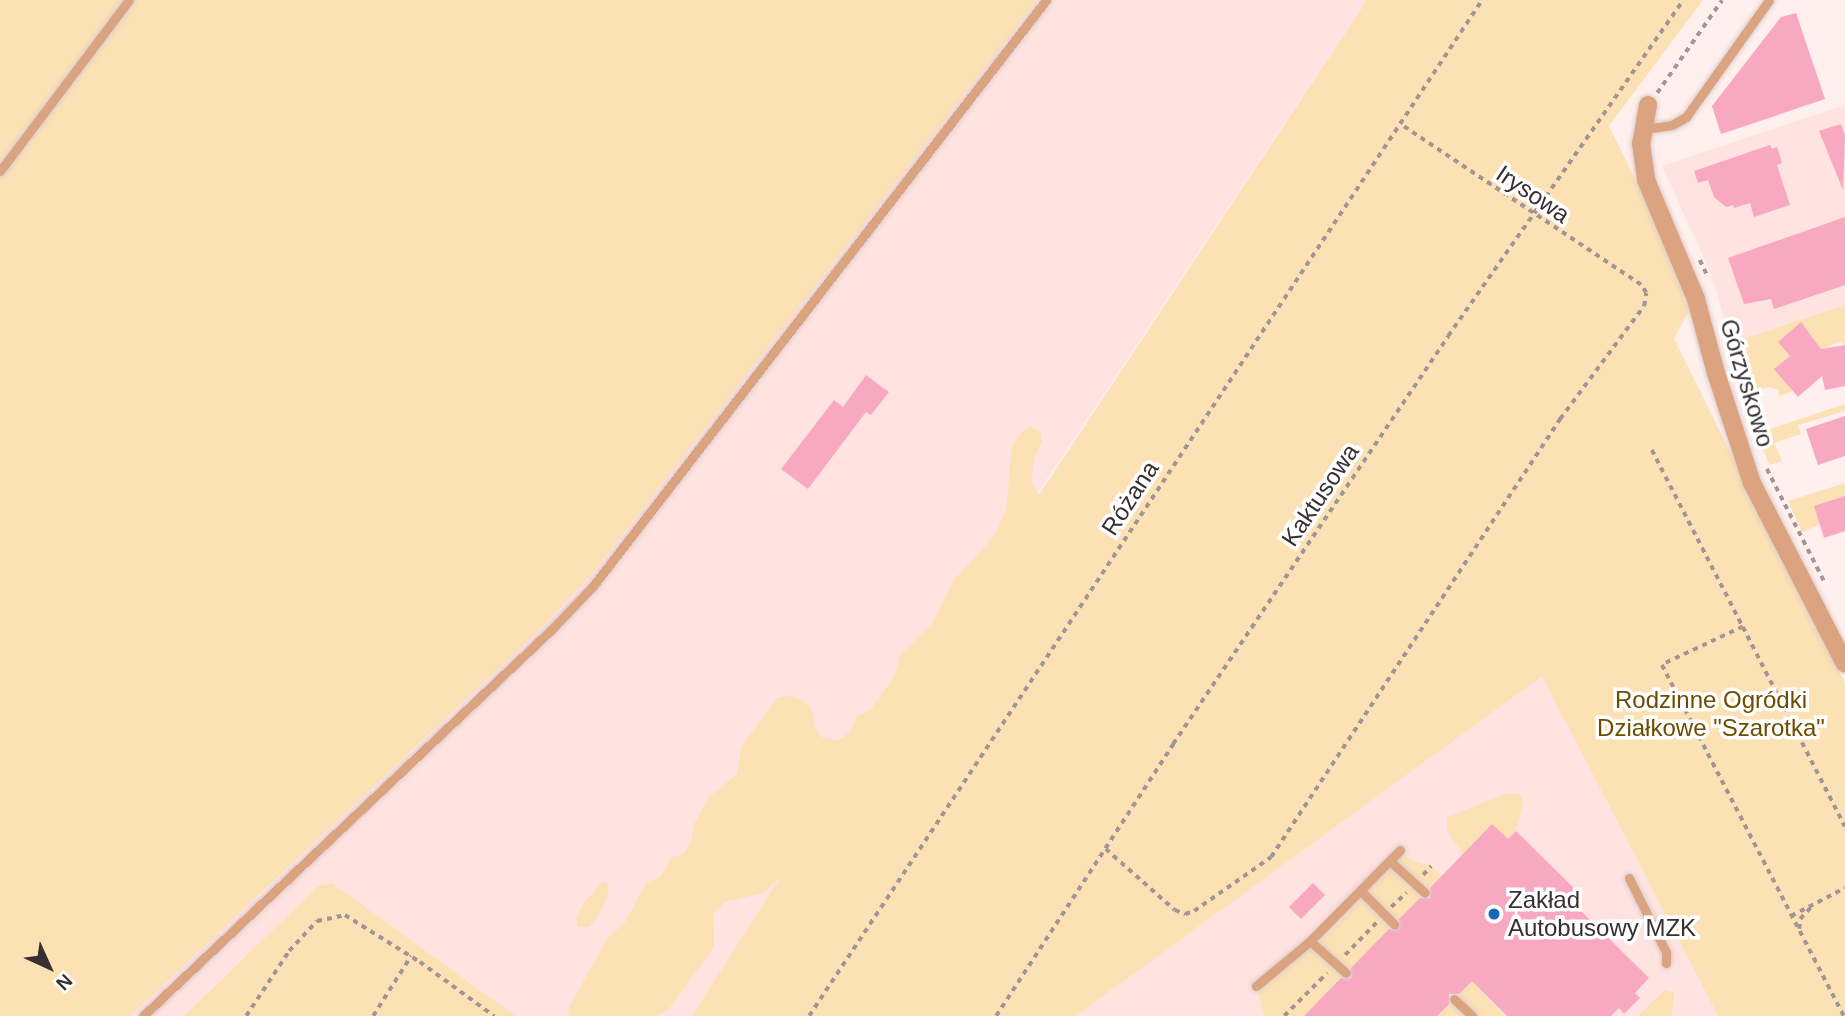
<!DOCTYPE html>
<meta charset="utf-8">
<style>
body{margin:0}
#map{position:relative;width:1845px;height:1016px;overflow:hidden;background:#fff0ee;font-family:Helvetica,sans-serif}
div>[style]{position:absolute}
.built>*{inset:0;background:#ffe3e0}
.green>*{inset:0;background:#fce1b5}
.building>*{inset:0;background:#f9a8c1;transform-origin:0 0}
.path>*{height:3.5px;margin-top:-1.75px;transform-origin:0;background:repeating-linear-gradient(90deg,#a19695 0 5px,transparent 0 10px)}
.roads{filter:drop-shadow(0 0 2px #dbcdcc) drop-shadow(0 0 2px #dbcdcc)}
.lane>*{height:9px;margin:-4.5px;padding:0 4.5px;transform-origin:4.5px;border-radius:4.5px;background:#dba37f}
.street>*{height:18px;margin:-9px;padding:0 9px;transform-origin:9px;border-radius:9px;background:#dba37f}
.dots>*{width:19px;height:19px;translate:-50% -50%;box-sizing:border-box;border:4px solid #fff;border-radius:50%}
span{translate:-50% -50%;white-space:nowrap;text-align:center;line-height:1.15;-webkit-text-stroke:7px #fff;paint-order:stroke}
.street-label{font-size:24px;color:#373030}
.park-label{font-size:24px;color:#6d4c00}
.poi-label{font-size:24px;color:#373030}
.left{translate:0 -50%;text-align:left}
.north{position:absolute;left:14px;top:932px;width:70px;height:70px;-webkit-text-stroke:5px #fff;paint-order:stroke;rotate:135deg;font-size:19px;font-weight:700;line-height:28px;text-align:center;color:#373030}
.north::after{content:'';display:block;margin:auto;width:24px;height:32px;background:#373030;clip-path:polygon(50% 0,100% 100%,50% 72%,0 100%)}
</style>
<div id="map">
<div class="built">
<div style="clip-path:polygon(0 0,1367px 0,783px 874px,692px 1016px,516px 1016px,332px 883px,318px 886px,184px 1016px,0 1016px)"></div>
<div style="clip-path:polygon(1845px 105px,1845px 305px,1731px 343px,1712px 276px,1662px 166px)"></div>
<div style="clip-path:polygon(1542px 675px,1718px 1016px,1076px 1016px)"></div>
</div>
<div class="green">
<div style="clip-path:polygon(0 0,1037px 0,594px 571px,542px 627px,130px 1016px,0 1016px)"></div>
<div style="clip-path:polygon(1367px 0,1703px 0,1609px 126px,1673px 256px,1691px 307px,1674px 339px,1845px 683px,1845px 1016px,1718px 1016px,1542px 676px,1076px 1016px,692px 1016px,781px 876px,763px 893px,726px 902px,713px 914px,714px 947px,669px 1009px,655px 1016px,569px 1016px,568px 1009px,607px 939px,625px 922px,646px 883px,661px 876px,671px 858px,684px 853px,691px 841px,694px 824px,709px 797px,737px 774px,741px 747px,777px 698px,789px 695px,805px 701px,812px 710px,814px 726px,823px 738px,838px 740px,851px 732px,856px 717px,870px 710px,894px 677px,900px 655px,932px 623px,954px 580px,995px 535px,1006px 510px,1012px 446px,1022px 432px,1031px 427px,1040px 431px,1042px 441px,1034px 458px,1031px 482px,1039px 495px)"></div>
<div style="clip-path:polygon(1845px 305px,1845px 345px,1841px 341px,1820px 350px,1804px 325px,1799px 324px,1778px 342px,1790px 356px,1775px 369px,1793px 391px,1779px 396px,1778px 390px,1770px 387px,1761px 389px,1757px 399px,1759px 408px,1750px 417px,1731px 343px)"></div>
<div style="clip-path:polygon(1845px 404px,1845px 411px,1798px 425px,1801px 434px,1774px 443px,1782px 461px,1770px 465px,1755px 434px)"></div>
<div style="clip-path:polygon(1845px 483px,1845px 496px,1820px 524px,1802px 532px,1788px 501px)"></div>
<div style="clip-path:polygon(1517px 793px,1522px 797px,1523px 804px,1516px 831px,1508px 839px,1463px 854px,1447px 831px,1447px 817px,1506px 794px)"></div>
<div style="clip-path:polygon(1400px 850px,1412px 861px,1431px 866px,1442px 876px,1304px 1016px,1264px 1016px,1256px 986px)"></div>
<div style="clip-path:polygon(603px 881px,609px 885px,607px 897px,596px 919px,589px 927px,578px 927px,576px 917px,584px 903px)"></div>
<div style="clip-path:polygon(332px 883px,516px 1016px,184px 1016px,318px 886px)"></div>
<div style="clip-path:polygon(1472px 981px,1504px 1016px,1437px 1016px)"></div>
<div style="clip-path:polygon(1665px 990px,1674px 993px,1672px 1016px,1638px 1016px)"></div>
</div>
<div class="building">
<div style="clip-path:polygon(1796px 13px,1825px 99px,1721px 134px,1712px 106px,1781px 17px)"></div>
<div style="clip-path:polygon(1841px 124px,1845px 136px,1843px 190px,1819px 131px)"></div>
<div style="clip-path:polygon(1770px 145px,1772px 149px,1777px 147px,1782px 163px,1777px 165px,1790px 205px,1754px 217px,1750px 203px,1734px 208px,1733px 205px,1726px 207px,1714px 197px,1708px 180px,1698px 183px,1694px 171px)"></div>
<div style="clip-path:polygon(1845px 217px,1845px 285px,1774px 309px,1771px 299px,1744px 304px,1728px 258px)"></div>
<div style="clip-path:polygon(1801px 322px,1821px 349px,1845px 345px,1845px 386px,1825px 390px,1822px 376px,1798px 397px,1774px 369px,1790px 356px,1778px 342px)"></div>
<div style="clip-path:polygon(866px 375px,889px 392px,871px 415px,866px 412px,808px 489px,781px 469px,834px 400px,843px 407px)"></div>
<div style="clip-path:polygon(1845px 416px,1845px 456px,1818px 465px,1806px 429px)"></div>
<div style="clip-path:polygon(1845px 496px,1845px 531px,1824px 538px,1814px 506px)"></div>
<div style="clip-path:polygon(1492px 824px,1508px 839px,1516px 831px,1582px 896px,1574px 904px,1649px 978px,1635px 993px,1640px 998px,1624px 1014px,1619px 1008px,1611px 1016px,1507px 1016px,1472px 981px,1459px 994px,1449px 994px,1449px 1004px,1437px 1016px,1304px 1016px,1341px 978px,1351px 978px,1351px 968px,1389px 929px,1399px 928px,1399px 919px,1420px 898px,1430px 898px,1430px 888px)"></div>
<div style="left:1313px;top:883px;width:17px;height:34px;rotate:45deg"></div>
</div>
<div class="path">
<div style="left:1657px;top:93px;width:113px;rotate:-55deg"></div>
<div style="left:1700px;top:260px;width:17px;rotate:65deg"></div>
<div style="left:1652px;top:450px;width:199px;rotate:62.8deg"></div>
<div style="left:1743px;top:627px;width:89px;rotate:154.9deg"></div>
<div style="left:1662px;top:665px;width:395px;rotate:62.6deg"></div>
<div style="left:1767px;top:469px;width:126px;rotate:63deg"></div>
<div style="left:1743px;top:627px;width:224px;rotate:62.9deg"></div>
<div style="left:1106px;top:849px;width:92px;rotate:41.5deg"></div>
<div style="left:1175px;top:910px;width:11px;rotate:22deg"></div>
<div style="left:1185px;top:914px;width:9px;rotate:-18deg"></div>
<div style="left:1194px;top:911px;width:94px;rotate:-35deg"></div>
<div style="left:1271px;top:857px;width:525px;rotate:-56.58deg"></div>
<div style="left:1560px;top:419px;width:141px;rotate:-53.4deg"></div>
<div style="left:1644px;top:306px;width:13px;rotate:-81deg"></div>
<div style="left:1646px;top:293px;width:9px;rotate:-122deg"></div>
<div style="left:1641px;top:285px;width:290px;rotate:-146.3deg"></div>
<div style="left:1423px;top:875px;width:12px;rotate:-48deg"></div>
<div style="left:1391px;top:907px;width:21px;rotate:-43deg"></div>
<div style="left:1791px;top:916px;width:61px;rotate:-27.4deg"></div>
<div style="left:1799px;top:929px;width:10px;rotate:-84deg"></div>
<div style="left:1800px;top:919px;width:18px;rotate:-47deg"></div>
<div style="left:1345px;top:955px;width:45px;rotate:-45.9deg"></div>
<div style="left:246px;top:1016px;width:78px;rotate:-56.5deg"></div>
<div style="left:289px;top:951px;width:41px;rotate:-47deg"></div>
<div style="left:317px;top:921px;width:29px;rotate:-12deg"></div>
<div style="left:345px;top:915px;width:89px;rotate:32.1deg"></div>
<div style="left:420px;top:962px;width:92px;rotate:36.1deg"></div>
<div style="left:373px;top:1016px;width:71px;rotate:-57.7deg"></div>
<div style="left:809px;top:1016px;width:1219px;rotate:-56.48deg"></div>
<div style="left:996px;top:1016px;width:325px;rotate:-56.9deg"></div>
<div style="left:1173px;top:744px;width:492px;rotate:-56deg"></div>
<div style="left:1448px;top:336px;width:410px;rotate:-55deg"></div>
<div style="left:1284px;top:1016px;width:61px;rotate:-45deg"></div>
</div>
<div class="roads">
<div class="lane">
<div style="left:1644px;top:129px;width:28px;rotate:-8deg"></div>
<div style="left:1672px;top:125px;width:16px;rotate:-30deg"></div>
<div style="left:1686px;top:117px;width:143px;rotate:-54.6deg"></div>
<div style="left:0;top:171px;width:214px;rotate:-53deg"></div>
<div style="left:1390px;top:861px;width:47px;rotate:42.4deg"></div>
<div style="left:1629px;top:878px;width:83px;rotate:63.4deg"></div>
<div style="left:1666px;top:952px;width:11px;rotate:90deg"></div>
<div style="left:1361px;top:891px;width:47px;rotate:45deg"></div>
<div style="left:1310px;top:941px;width:48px;rotate:41.6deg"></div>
<div style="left:1256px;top:986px;width:70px;rotate:-39.8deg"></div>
<div style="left:1310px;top:941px;width:128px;rotate:-45.3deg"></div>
<div style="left:1454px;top:999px;width:25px;rotate:43deg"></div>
<div style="left:143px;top:1016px;width:564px;rotate:-43.42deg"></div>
<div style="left:553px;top:628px;width:58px;rotate:-46.4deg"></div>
<div style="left:593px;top:586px;width:741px;rotate:-52.29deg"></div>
</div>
<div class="street">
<div style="left:1648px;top:105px;width:39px;rotate:100deg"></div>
<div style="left:1641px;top:143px;width:37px;rotate:82deg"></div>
<div style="left:1646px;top:180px;width:129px;rotate:67.2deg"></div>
<div style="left:1696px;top:299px;width:77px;rotate:74.9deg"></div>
<div style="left:1716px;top:373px;width:116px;rotate:71.9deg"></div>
<div style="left:1752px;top:483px;width:203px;rotate:62.8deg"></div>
</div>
</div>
<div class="dots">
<div style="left:1494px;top:914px;background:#1269b7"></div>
</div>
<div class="street-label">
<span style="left:1533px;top:194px;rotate:34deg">Irysowa</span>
<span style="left:1747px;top:383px;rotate:73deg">Górzyskowo</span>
<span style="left:1320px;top:495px;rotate:-56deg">Kaktusowa</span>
<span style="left:1130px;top:498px;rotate:-57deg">Różana</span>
</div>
<div class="park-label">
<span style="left:1711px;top:714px">Rodzinne Ogródki<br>Działkowe "Szarotka"</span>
</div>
<div class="poi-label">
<span class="left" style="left:1508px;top:914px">Zakład<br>Autobusowy MZK</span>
</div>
<div class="north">N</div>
</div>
